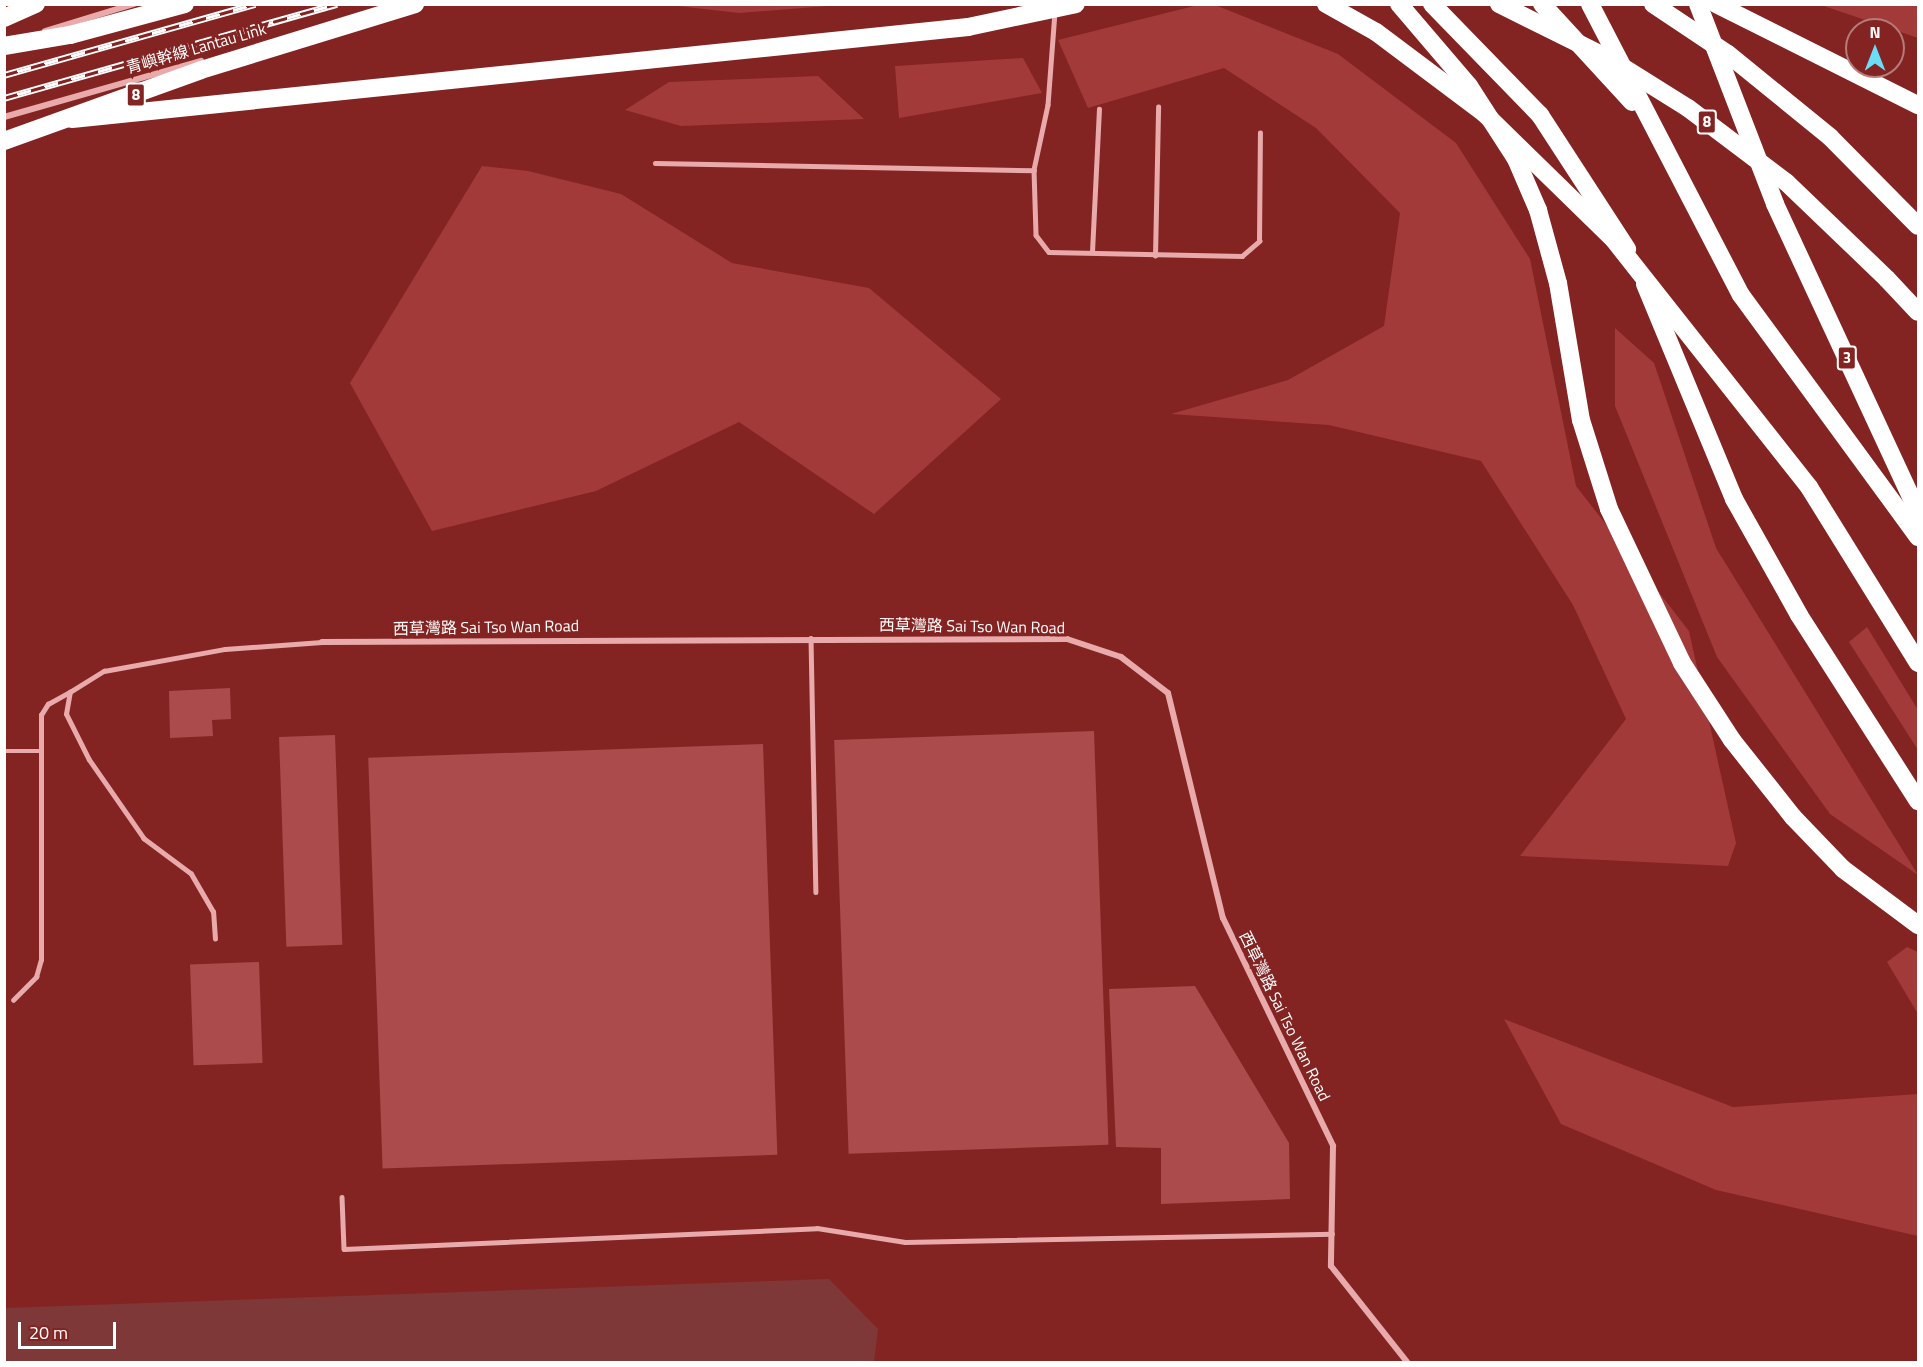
<!DOCTYPE html>
<meta charset="utf-8">
<style>
body{margin:0}
#map{position:relative;width:1923px;height:1367px;overflow:hidden;background:#832422;font-family:"Titillium Web","Noto Sans TC",sans-serif}
div>[style]{position:absolute}
.green>*{inset:0;background:#a23a39}
.water>*{inset:0;background:#7f3838}
.building>*{inset:0;background:#ab4b4b;transform-origin:0 0}
.lane>*{height:4.5px;margin:-2.25px;padding:0 2.25px;transform-origin:2.25px;border-radius:2.25px;background:#e8aaaa}
.street>*{height:6px;margin:-3px;padding:0 3px;transform-origin:3px;border-radius:3px;background:#e8aaaa}
.highway>*{height:18px;margin:-9px;padding:0 9px;transform-origin:9px;border-radius:9px;background:#fff}
.rail>*{height:7px;margin-top:-3.5px;transform-origin:0;background:repeating-linear-gradient(90deg,#832422 0 14px,#fff 0 28px);box-sizing:border-box;border-block:2px solid #fff}
.highway-bridge>*{height:18px;margin:-9px;padding:0 9px;transform-origin:9px;border-radius:9px;background:#fff}
span{translate:-50% -50%;white-space:nowrap;text-align:center;line-height:1.15;-webkit-text-stroke:6px #832422;paint-order:stroke}
.shield-label span{padding:2px 4px;background:#832422;border:2px solid;border-radius:4px;-webkit-text-stroke-width:0}
.shield-label{font-size:15px;color:#fff;font-weight:700}
.street-label{font-size:16px;color:#fff}
.frame{position:absolute;inset:0;border:6px solid #fff;pointer-events:none}
.north{position:absolute;left:1845px;top:18px;width:60px;height:60px;box-sizing:border-box;background:#832422;border:2px solid #b57c7a;border-radius:50%;rotate:0deg;font-size:16px;font-weight:700;line-height:24px;text-align:center;color:#fff}
.north::after{content:'';display:block;margin:auto;width:21px;height:27px;background:#6cddf4;clip-path:polygon(50% 0,100% 100%,50% 72%,0 100%)}
.scale{position:absolute;left:18px;top:1322px;width:98px;height:27px;box-sizing:border-box;border:3px solid #fff;border-top:0;padding-left:8px;font-size:18px;line-height:21px;white-space:nowrap;color:#fff;-webkit-text-stroke:4px #832422;paint-order:stroke}
</style>
<div id="map">
<div class="green">
<div style="clip-path:polygon(669px 5px,669px 4px,841px 5px,739px 13px)"></div>
<div style="clip-path:polygon(1198px 5px,1215px 5px,1338px 54px,1456px 143px,1530px 259px,1576px 486px,1689px 631px,1736px 843px,1728px 866px,1520px 856px,1626px 719px,1573px 605px,1481px 461px,1329px 425px,1171px 414px,1288px 380px,1384px 326px,1400px 213px,1316px 128px,1224px 68px,1088px 108px,1058px 40px)"></div>
<div style="clip-path:polygon(1821px 5px,1918px 5px,1918px 38px)"></div>
<div style="clip-path:polygon(1023px 58px,1042px 93px,899px 118px,895px 66px)"></div>
<div style="clip-path:polygon(818px 76px,864px 119px,681px 126px,625px 110px,669px 82px)"></div>
<div style="clip-path:polygon(482px 166px,528px 171px,621px 194px,732px 263px,869px 288px,1001px 399px,874px 514px,739px 422px,596px 491px,432px 531px,350px 383px)"></div>
<div style="clip-path:polygon(1615px 328px,1654px 363px,1716px 548px,1918px 875px,1830px 814px,1717px 657px,1615px 406px)"></div>
<div style="clip-path:polygon(1867px 627px,1918px 710px,1918px 750px,1849px 642px)"></div>
<div style="clip-path:polygon(1907px 947px,1918px 952px,1918px 1014px,1887px 962px)"></div>
<div style="clip-path:polygon(1504px 1019px,1733px 1107px,1918px 1094px,1918px 1236px,1716px 1190px,1561px 1124px)"></div>
</div>
<div class="water">
<div style="clip-path:polygon(829px 1279px,878px 1329px,874px 1362px,5px 1362px,5px 1308px)"></div>
</div>
<div class="building">
<div style="clip-path:polygon(230px 688px,231px 719px,212px 720px,213px 736px,170px 738px,169px 691px)"></div>
<div style="left:1094px;top:731px;width:414px;height:260px;rotate:88deg"></div>
<div style="left:335px;top:735px;width:210px;height:56px;rotate:88deg"></div>
<div style="left:763px;top:744px;width:411px;height:395px;rotate:88deg"></div>
<div style="left:259px;top:962px;width:101px;height:69px;rotate:88deg"></div>
<div style="clip-path:polygon(1195px 986px,1289px 1143px,1290px 1199px,1161px 1204px,1161px 1148px,1116px 1147px,1109px 989px)"></div>
</div>
<div class="lane">
<div style="left:1055px;top:12px;width:93px;rotate:94.3deg"></div>
<div style="left:1048px;top:105px;width:66px;rotate:102.2deg"></div>
<div style="left:1034px;top:170px;width:65px;rotate:88.2deg"></div>
<div style="left:1036px;top:235px;width:21px;rotate:53deg"></div>
<div style="left:1049px;top:252px;width:193px;rotate:1.2deg"></div>
<div style="left:1242px;top:256px;width:23px;rotate:-41deg"></div>
<div style="left:1259px;top:241px;width:108px;rotate:-89.5deg"></div>
<div style="left:655px;top:163px;width:379px;rotate:1.1deg"></div>
<div style="left:1092px;top:252px;width:143px;rotate:-87.2deg"></div>
<div style="left:1155px;top:256px;width:149px;rotate:-88.8deg"></div>
<div style="left:811px;top:638px;width:254px;rotate:88.9deg"></div>
<div style="left:4px;top:751px;width:37px"></div>
<div style="left:215px;top:939px;width:27px;rotate:-94deg"></div>
<div style="left:213px;top:912px;width:44px;rotate:-120.1deg"></div>
<div style="left:191px;top:874px;width:59px;rotate:-143.3deg"></div>
<div style="left:144px;top:839px;width:96px;rotate:-124.8deg"></div>
<div style="left:89px;top:760px;width:51px;rotate:-116.6deg"></div>
<div style="left:66px;top:714px;width:22px;rotate:-80deg"></div>
<div style="left:70px;top:692px;width:40px;rotate:-32deg"></div>
<div style="left:104px;top:671px;width:123px;rotate:-10.3deg"></div>
<div style="left:225px;top:649px;width:97px;rotate:-4.1deg"></div>
<div style="left:13px;top:1000px;width:33px;rotate:-45deg"></div>
<div style="left:36px;top:977px;width:18px;rotate:-74deg"></div>
<div style="left:41px;top:960px;width:245px;rotate:-90deg"></div>
<div style="left:41px;top:715px;width:13px;rotate:-58deg"></div>
<div style="left:48px;top:704px;width:25px;rotate:-29deg"></div>
<div style="left:342px;top:1197px;width:52px;rotate:87.8deg"></div>
<div style="left:344px;top:1249px;width:473px;rotate:-2.5deg"></div>
<div style="left:817px;top:1228px;width:89px;rotate:9deg"></div>
<div style="left:905px;top:1242px;width:427px;rotate:-1.1deg"></div>
</div>
<div class="street">
<div style="left:45px;top:31px;width:93px;rotate:-16.9deg"></div>
<div style="left:4px;top:117px;width:205px;rotate:-15.9deg"></div>
<div style="left:322px;top:642px;width:745px;rotate:-0.23deg"></div>
<div style="left:1067px;top:639px;width:57px;rotate:18.4deg"></div>
<div style="left:1121px;top:657px;width:59px;rotate:37.5deg"></div>
<div style="left:1168px;top:693px;width:232px;rotate:76.3deg"></div>
<div style="left:1223px;top:918px;width:253px;rotate:64.2deg"></div>
<div style="left:1333px;top:1146px;width:120px;rotate:91deg"></div>
<div style="left:1331px;top:1266px;width:122px;rotate:51.6deg"></div>
</div>
<div class="highway">
<div style="left:1326px;top:4px;width:57px;rotate:29.2deg"></div>
<div style="left:1399px;top:4px;width:108px;rotate:49.5deg"></div>
<div style="left:1469px;top:86px;width:87px;rotate:57.2deg"></div>
<div style="left:1516px;top:159px;width:56px;rotate:66.7deg"></div>
<div style="left:1538px;top:210px;width:76px;rotate:74.7deg"></div>
<div style="left:1558px;top:283px;width:139px;rotate:80.5deg"></div>
<div style="left:1581px;top:420px;width:93px;rotate:72.5deg"></div>
<div style="left:1609px;top:509px;width:170px;rotate:64.6deg"></div>
<div style="left:1682px;top:663px;width:92px;rotate:57deg"></div>
<div style="left:1732px;top:740px;width:98px;rotate:51.6deg"></div>
<div style="left:1793px;top:817px;width:72px;rotate:46.1deg"></div>
<div style="left:1843px;top:869px;width:94px;rotate:36.7deg"></div>
<div style="left:1432px;top:4px;width:155px;rotate:45.8deg"></div>
<div style="left:1540px;top:115px;width:160px;rotate:57deg"></div>
<div style="left:1542px;top:4px;width:133px;rotate:47.4deg"></div>
<div style="left:1590px;top:4px;width:328px;rotate:62.6deg"></div>
<div style="left:1741px;top:295px;width:300px;rotate:53.8deg"></div>
<div style="left:1698px;top:4px;width:214px;rotate:68.9deg"></div>
<div style="left:1775px;top:204px;width:340px;rotate:65.1deg"></div>
<div style="left:1716px;top:4px;width:226px;rotate:26.6deg"></div>
<div style="left:4px;top:18px;width:35px;rotate:-24deg"></div>
<div style="left:4px;top:46px;width:67px;rotate:-9.5deg"></div>
<div style="left:70px;top:35px;width:119px;rotate:-15.1deg"></div>
<div style="left:1728px;top:54px;width:132px;rotate:39.1deg"></div>
<div style="left:1830px;top:137px;width:125px;rotate:45.3deg"></div>
<div style="left:72px;top:119px;width:901px;rotate:-5.86deg"></div>
<div style="left:4px;top:141px;width:209px;rotate:-19.8deg"></div>
<div style="left:201px;top:70px;width:224px;rotate:-17.1deg"></div>
<div style="left:1887px;top:279px;width:45px;rotate:46.8deg"></div>
<div style="left:1645px;top:284px;width:233px;rotate:67.5deg"></div>
<div style="left:1734px;top:499px;width:133px;rotate:60.7deg"></div>
<div style="left:1799px;top:615px;width:221px;rotate:57.4deg"></div>
<div style="left:1809px;top:487px;width:207px;rotate:58.2deg"></div>
</div>
<div class="rail">
<div style="left:4px;top:75px;width:261px;rotate:-15.8deg"></div>
<div style="left:4px;top:98px;width:346px;rotate:-15.8deg"></div>
</div>
<div class="highway-bridge">
<div style="left:1499px;top:4px;width:122px;rotate:26.4deg"></div>
<div style="left:1608px;top:58px;width:94px;rotate:32deg"></div>
<div style="left:1688px;top:108px;width:123px;rotate:37.1deg"></div>
<div style="left:1786px;top:182px;width:140px;rotate:43.8deg"></div>
<div style="left:1653px;top:4px;width:90px;rotate:33.7deg"></div>
<div style="left:968px;top:27px;width:110px;rotate:-12deg"></div>
<div style="left:1376px;top:32px;width:135px;rotate:36.9deg"></div>
<div style="left:1484px;top:113px;width:182px;rotate:44.3deg"></div>
<div style="left:1614px;top:240px;width:315px;rotate:51.7deg"></div>
</div>
<div class="shield-label">
<span style="left:136px;top:95px">8</span>
<span style="left:1707px;top:122px">8</span>
<span style="left:1847px;top:358px">3</span>
</div>
<div class="street-label">
<span style="left:196px;top:48px;rotate:-16deg">青嶼幹線 Lantau Link</span>
<span style="left:972px;top:626px;rotate:1deg">西草灣路 Sai Tso Wan Road</span>
<span style="left:486px;top:627px;rotate:-1deg">西草灣路 Sai Tso Wan Road</span>
<span style="left:1285px;top:1016px;rotate:64deg">西草灣路 Sai Tso Wan Road</span>
</div>
<div class="frame"></div>
<div class="north">N</div>
<div class="scale">20 m</div>
</div>
